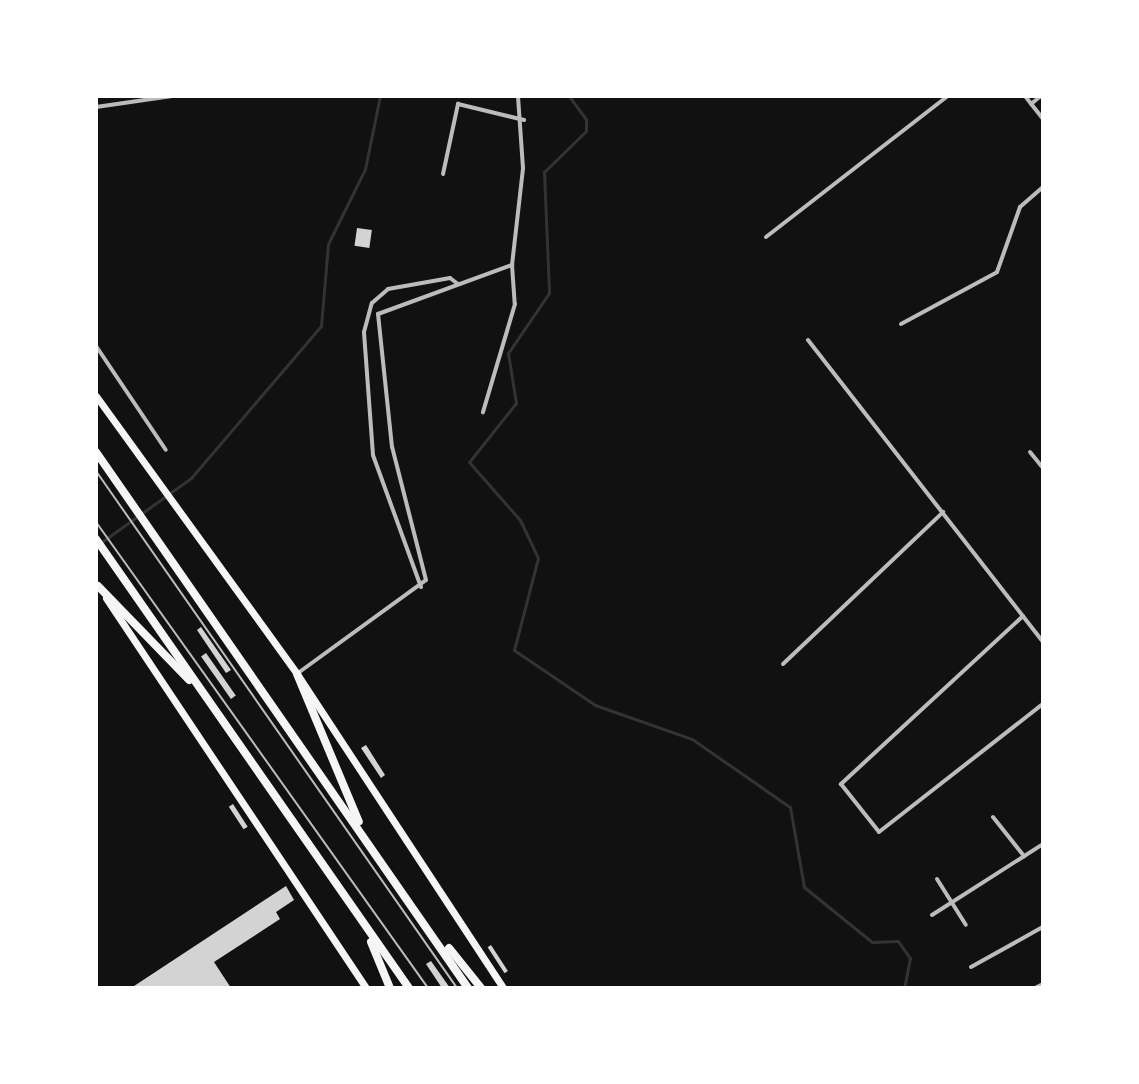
<!DOCTYPE html>
<style>
body{margin:0}
#map{position:relative;width:1139px;height:1084px;overflow:hidden;background:#111;font-family:Ubuntu,sans-serif}
div>[style]{position:absolute}
.stream>*{height:3px;margin:-1.5px;padding:0 1.5px;transform-origin:1.5px;border-radius:1.5px;background:#333}
.building>*{inset:0;background:#d3d3d3;transform-origin:0 0}
.service>*{height:2px;margin:-1px;padding:0 1px;transform-origin:1px;border-radius:1px;background:#bcbcbc}
.minor>*{height:4px;margin:-2px;padding:0 2px;transform-origin:2px;border-radius:2px;background:#bcbcbc}
.primary>*{height:7px;margin:-3.5px;padding:0 3.5px;transform-origin:3.5px;border-radius:3.5px;background:#f5f5f5}
.motorway>*{height:8px;margin:-4px;padding:0 4px;transform-origin:4px;border-radius:4px;background:#f5f5f5}
span{translate:-50% -50%;white-space:nowrap;text-align:center;line-height:1.15;-webkit-text-stroke:7px #fff;paint-order:stroke}
.frame{position:absolute;inset:0;border:98px solid #fff;pointer-events:none}
</style>
<div id="map">
<div class="stream">
<div style="left:569px;top:96px;width:29px;rotate:54deg"></div>
<div style="left:586px;top:119px;width:12px;rotate:90deg"></div>
<div style="left:586px;top:131px;width:59px;rotate:135.7deg"></div>
<div style="left:544px;top:172px;width:121px;rotate:87.6deg"></div>
<div style="left:549px;top:293px;width:73px;rotate:124.3deg"></div>
<div style="left:508px;top:353px;width:51px;rotate:80.9deg"></div>
<div style="left:516px;top:403px;width:75px;rotate:128.5deg"></div>
<div style="left:469px;top:462px;width:77px;rotate:48.7deg"></div>
<div style="left:520px;top:520px;width:42px;rotate:64.7deg"></div>
<div style="left:538px;top:558px;width:95px;rotate:104.6deg"></div>
<div style="left:514px;top:650px;width:98px;rotate:34.2deg"></div>
<div style="left:595px;top:705px;width:103px;rotate:19.3deg"></div>
<div style="left:692px;top:739px;width:119px;rotate:34.8deg"></div>
<div style="left:790px;top:807px;width:81px;rotate:80.1deg"></div>
<div style="left:804px;top:887px;width:87px;rotate:39deg"></div>
<div style="left:872px;top:942px;width:26px;rotate:-2deg"></div>
<div style="left:898px;top:941px;width:21px;rotate:55deg"></div>
<div style="left:910px;top:958px;width:31px;rotate:101deg"></div>
<div style="left:96px;top:546px;width:117px;rotate:-35.6deg"></div>
<div style="left:191px;top:478px;width:200px;rotate:-49.5deg"></div>
<div style="left:321px;top:326px;width:82px;rotate:-85.1deg"></div>
<div style="left:328px;top:244px;width:84px;rotate:-63.7deg"></div>
<div style="left:365px;top:169px;width:75px;rotate:-78.4deg"></div>
</div>
<div class="building">
<div style="left:357px;top:228px;width:15px;height:18px;rotate:8deg"></div>
<div style="clip-path:polygon(201px 627px,231px 670px,226px 673px,197px 630px)"></div>
<div style="left:206px;top:653px;width:52px;height:6px;rotate:55deg"></div>
<div style="clip-path:polygon(366px 745px,385px 775px,381px 778px,361px 748px)"></div>
<div style="left:233px;top:804px;width:27px;height:5px;rotate:57deg"></div>
<div style="clip-path:polygon(286px 886px,294px 900px,276px 912px,280px 919px,214px 962px,231px 988px,131px 988px)"></div>
<div style="left:491px;top:945px;width:31px;height:4px;rotate:57deg"></div>
<div style="clip-path:polygon(431px 961px,450px 988px,442px 988px,426px 964px)"></div>
</div>
<div class="service">
<div style="left:96px;top:471px;width:631px;rotate:55.07deg"></div>
<div style="left:96px;top:522px;width:572px;rotate:54.53deg"></div>
</div>
<div class="minor">
<div style="left:1025px;top:96px;width:29px;rotate:52deg"></div>
<div style="left:1031px;top:104px;width:13px;rotate:-39deg"></div>
<div style="left:96px;top:107px;width:77px;rotate:-8.2deg"></div>
<div style="left:443px;top:174px;width:72px;rotate:-77.9deg"></div>
<div style="left:458px;top:104px;width:68px;rotate:13.6deg"></div>
<div style="left:766px;top:237px;width:230px;rotate:-37.8deg"></div>
<div style="left:512px;top:265px;width:98px;rotate:-83.5deg"></div>
<div style="left:523px;top:168px;width:72px;rotate:-94deg"></div>
<div style="left:901px;top:324px;width:109px;rotate:-28.4deg"></div>
<div style="left:997px;top:272px;width:69px;rotate:-70.5deg"></div>
<div style="left:1020px;top:207px;width:30px;rotate:-41deg"></div>
<div style="left:808px;top:340px;width:383px;rotate:52.1deg"></div>
<div style="left:96px;top:346px;width:125px;rotate:56.1deg"></div>
<div style="left:1030px;top:452px;width:21px;rotate:51deg"></div>
<div style="left:421px;top:587px;width:140px;rotate:-110deg"></div>
<div style="left:373px;top:455px;width:123px;rotate:-94.2deg"></div>
<div style="left:364px;top:332px;width:30px;rotate:-75deg"></div>
<div style="left:372px;top:303px;width:21px;rotate:-41deg"></div>
<div style="left:388px;top:289px;width:63px;rotate:-10.1deg"></div>
<div style="left:450px;top:278px;width:10px;rotate:37deg"></div>
<div style="left:1023px;top:616px;width:248px;rotate:137.3deg"></div>
<div style="left:841px;top:784px;width:61px;rotate:51.6deg"></div>
<div style="left:879px;top:832px;width:208px;rotate:-38deg"></div>
<div style="left:783px;top:664px;width:221px;rotate:-43.5deg"></div>
<div style="left:298px;top:673px;width:158px;rotate:-36deg"></div>
<div style="left:426px;top:580px;width:137px;rotate:-104.3deg"></div>
<div style="left:392px;top:447px;width:134px;rotate:-96deg"></div>
<div style="left:378px;top:314px;width:143px;rotate:-20.1deg"></div>
<div style="left:512px;top:265px;width:39px;rotate:86deg"></div>
<div style="left:515px;top:304px;width:113px;rotate:106.5deg"></div>
<div style="left:993px;top:817px;width:50px;rotate:51.5deg"></div>
<div style="left:937px;top:879px;width:54px;rotate:57.8deg"></div>
<div style="left:932px;top:915px;width:132px;rotate:-32.6deg"></div>
<div style="left:971px;top:967px;width:82px;rotate:-29.1deg"></div>
<div style="left:1035px;top:988px;width:9px;rotate:-27deg"></div>
</div>
<div class="primary">
<div style="left:96px;top:396px;width:343px;rotate:54.1deg"></div>
<div style="left:297px;top:674px;width:376px;rotate:56.7deg"></div>
<div style="left:106px;top:598px;width:469px;rotate:56.3deg"></div>
</div>
<div class="motorway">
<div style="left:96px;top:452px;width:652px;rotate:55.24deg"></div>
<div style="left:96px;top:539px;width:547px;rotate:55.12deg"></div>
<div style="left:98px;top:586px;width:131px;rotate:45.9deg"></div>
<div style="left:297px;top:674px;width:160px;rotate:67.3deg"></div>
<div style="left:371px;top:942px;width:50px;rotate:67.6deg"></div>
<div style="left:449px;top:948px;width:51px;rotate:51.3deg"></div>
</div>
<div class="frame"></div>
</div>
